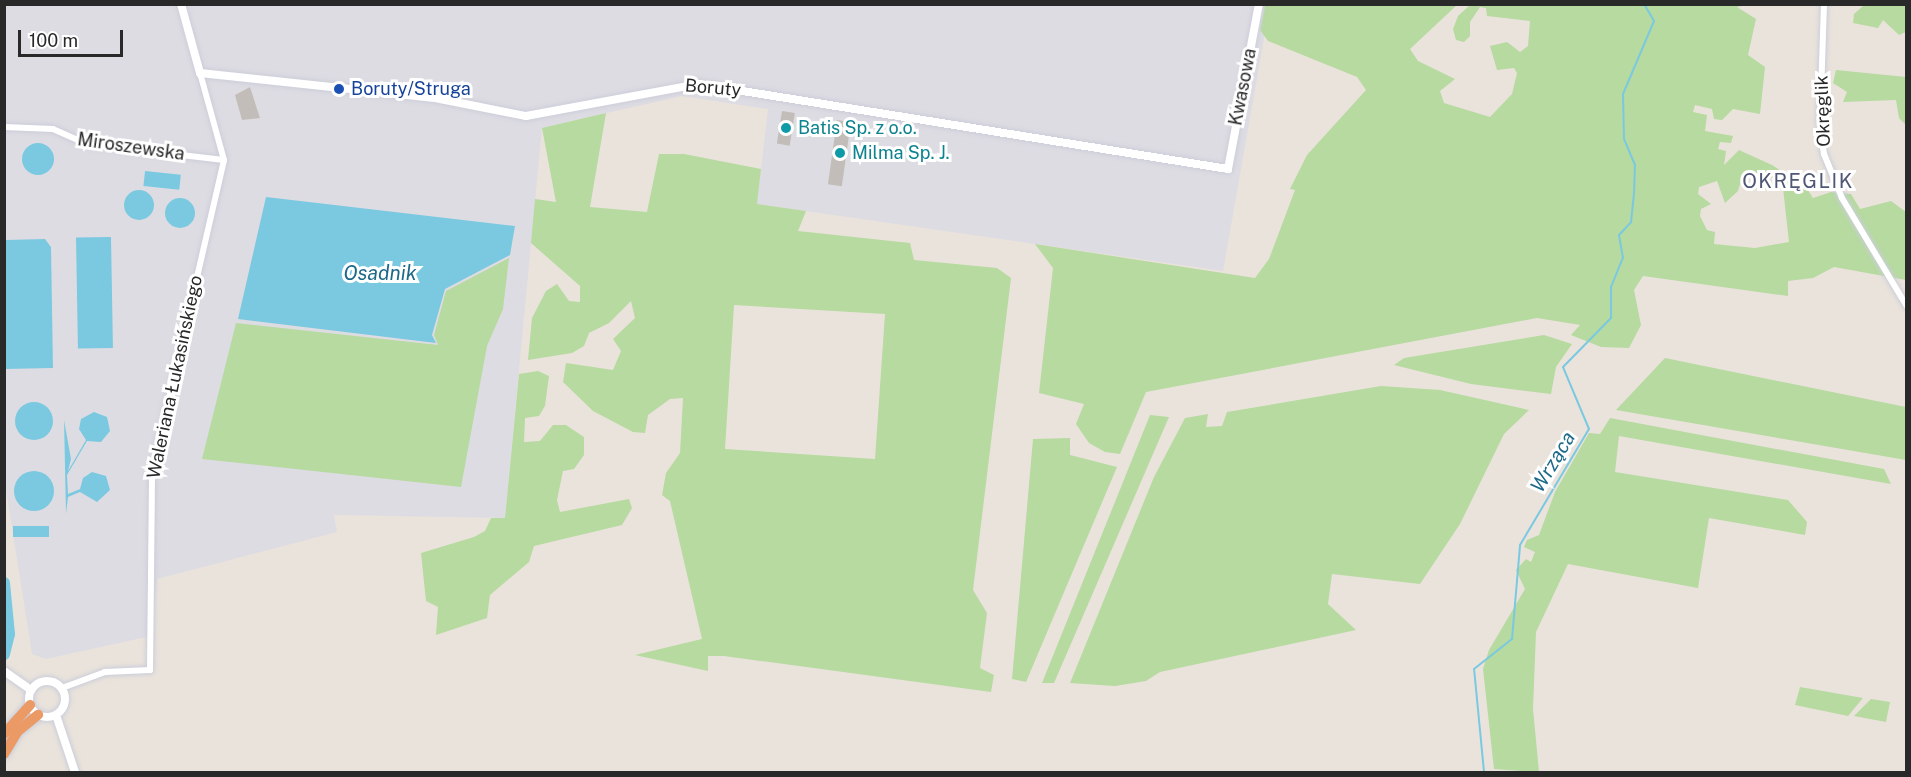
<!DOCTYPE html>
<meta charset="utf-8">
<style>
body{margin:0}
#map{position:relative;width:1911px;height:777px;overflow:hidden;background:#eae3dc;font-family:"Public Sans",sans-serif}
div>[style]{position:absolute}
.industrial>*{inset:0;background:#dedce3}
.green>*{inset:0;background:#b6da9f}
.water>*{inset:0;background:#7bc9e0;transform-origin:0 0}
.round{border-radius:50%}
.stream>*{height:2px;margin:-1px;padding:0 1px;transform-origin:1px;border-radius:1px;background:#7bc9e0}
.river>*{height:12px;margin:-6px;padding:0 6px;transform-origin:6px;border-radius:6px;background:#7bc9e0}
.building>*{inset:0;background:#c2bdb9;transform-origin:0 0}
.roads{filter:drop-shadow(0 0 2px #cbced9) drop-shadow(0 0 2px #cbced9)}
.minor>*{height:6px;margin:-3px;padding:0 3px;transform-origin:3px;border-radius:3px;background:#fff}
.tertiary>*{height:8px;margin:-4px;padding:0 4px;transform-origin:4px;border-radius:4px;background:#fff}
.secondary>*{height:8px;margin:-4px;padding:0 4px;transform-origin:4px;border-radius:4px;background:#fff}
.secondary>.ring{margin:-4px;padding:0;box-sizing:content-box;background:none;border:8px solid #fff;border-radius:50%}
.motorway>*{height:10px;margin:-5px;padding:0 5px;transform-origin:5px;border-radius:5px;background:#eb9a66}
.dots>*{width:16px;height:16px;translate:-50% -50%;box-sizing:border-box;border:3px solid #fff;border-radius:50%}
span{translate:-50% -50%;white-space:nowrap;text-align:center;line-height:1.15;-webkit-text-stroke:6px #fff;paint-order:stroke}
.street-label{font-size:18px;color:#292929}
.transit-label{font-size:18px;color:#164399}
.left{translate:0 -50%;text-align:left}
.culture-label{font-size:18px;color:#0d838f}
.neighbourhood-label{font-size:20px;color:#4f5774;letter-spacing:1.5px}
.water-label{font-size:20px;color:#1c698a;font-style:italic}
.frame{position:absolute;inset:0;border:6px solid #292929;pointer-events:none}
.scale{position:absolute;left:18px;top:30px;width:105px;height:27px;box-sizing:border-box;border:3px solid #292929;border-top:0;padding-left:8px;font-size:18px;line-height:21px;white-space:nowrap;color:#292929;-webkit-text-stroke:4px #fff;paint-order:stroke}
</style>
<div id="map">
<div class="industrial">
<div style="clip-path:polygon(4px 5px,1270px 5px,1223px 271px,757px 204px,768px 109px,681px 96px,542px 128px,505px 518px,334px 515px,337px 532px,157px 579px,151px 636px,46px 659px,32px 654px,5px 484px)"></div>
</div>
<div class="green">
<div style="clip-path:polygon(evenodd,1302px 4px,1457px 5px,1410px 49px,1418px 61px,1455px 79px,1440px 91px,1444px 103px,1490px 117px,1512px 94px,1517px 73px,1514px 68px,1497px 70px,1490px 46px,1507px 42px,1520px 52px,1528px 46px,1530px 21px,1487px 16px,1486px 8px,1480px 7px,1470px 22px,1470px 36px,1464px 42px,1456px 40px,1453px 29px,1458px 16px,1470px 5px,1751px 4px,1737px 7px,1756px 19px,1748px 55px,1765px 67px,1760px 114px,1733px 109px,1722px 120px,1714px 119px,1712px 109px,1695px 105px,1693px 112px,1707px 115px,1705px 131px,1733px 136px,1731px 143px,1720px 142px,1718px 149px,1726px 151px,1724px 165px,1739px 150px,1772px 165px,1786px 174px,1783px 179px,1804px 184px,1813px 198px,1831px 192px,1851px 194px,1860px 209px,1891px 201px,1906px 212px,1906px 280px,1834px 267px,1813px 278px,1788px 281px,1788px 296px,1643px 276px,1634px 290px,1641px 325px,1629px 348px,1601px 347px,1571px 335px,1580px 325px,1537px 318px,1146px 392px,1120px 454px,1105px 452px,1089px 443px,1076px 424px,1084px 404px,1039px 393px,1053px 268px,1035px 244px,1255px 278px,1269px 259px,1295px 190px,1290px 189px,1307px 155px,1366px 90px,1357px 77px,1268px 41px,1260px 30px,1265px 5px,1302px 4px,1754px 175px,1782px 179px,1789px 242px,1755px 248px,1714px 244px,1715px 232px,1707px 230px,1700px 216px,1701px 209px,1711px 204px,1698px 194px,1699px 187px,1717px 181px,1725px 203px,1738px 191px,1742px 177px,1754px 175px)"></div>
<div style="clip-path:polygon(1864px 5px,1906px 5px,1906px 32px,1899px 35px,1883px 20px,1878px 28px,1853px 23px,1854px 14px)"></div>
<div style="clip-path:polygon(1836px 70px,1906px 77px,1906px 125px,1899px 118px,1896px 100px,1843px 102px,1847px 92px,1833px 83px)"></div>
<div style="clip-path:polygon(evenodd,606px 113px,590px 207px,647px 212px,659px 154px,684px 154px,761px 169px,757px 204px,806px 211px,798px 231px,910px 243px,914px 260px,997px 268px,1011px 278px,973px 590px,987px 613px,980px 668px,994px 675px,991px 692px,724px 656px,708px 656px,708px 671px,635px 655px,702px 639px,670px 501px,662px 495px,666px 473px,680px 453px,683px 398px,670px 399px,648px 415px,645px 433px,633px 432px,593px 411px,563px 382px,566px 363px,613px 370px,621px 351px,613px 339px,635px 318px,631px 301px,609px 323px,589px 333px,584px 346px,572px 353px,528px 360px,532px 318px,546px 291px,557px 284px,569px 301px,580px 302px,580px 286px,531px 243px,535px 199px,556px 202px,542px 128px,606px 113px,734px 305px,885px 314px,875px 459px,725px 449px,734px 305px)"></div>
<div style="clip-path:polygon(509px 258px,503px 309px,487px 346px,461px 487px,202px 459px,236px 323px,438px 345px,434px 335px,446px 291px)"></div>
<div style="clip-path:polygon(1544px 335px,1572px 344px,1556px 367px,1551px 394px,1471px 384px,1394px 365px,1404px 358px)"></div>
<div style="clip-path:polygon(1665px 358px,1906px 407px,1906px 460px,1616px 410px)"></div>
<div style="clip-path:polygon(538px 371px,549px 376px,545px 406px,539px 416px,525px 418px,524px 442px,540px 441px,553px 425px,566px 425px,584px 437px,584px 455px,574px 469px,563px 471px,557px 500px,560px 512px,629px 499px,632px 508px,622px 525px,534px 546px,529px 562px,490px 595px,487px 618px,436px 635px,438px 607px,426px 601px,421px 553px,474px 537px,485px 531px,491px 518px,505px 518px,519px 374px)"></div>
<div style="clip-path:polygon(1381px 386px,1440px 390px,1529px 410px,1504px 434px,1460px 524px,1420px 584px,1332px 574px,1328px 604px,1356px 630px,1160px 672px,1146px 681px,1115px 686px,1070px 683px,1154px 477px,1185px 418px,1208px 414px,1206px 427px,1222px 426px,1227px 412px)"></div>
<div style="clip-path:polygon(1150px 415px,1169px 417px,1054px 683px,1042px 683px)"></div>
<div style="clip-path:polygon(1610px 418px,1884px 469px,1891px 484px,1619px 436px,1615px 472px,1788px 500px,1807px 522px,1805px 535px,1709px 518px,1698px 588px,1568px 564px,1536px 632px,1533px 709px,1539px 772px,1494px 769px,1483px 669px,1489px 650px,1525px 589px,1516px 570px,1526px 559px,1531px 562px,1535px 552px,1524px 547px,1527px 540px,1539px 535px,1555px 492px,1589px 433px,1600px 434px)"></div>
<div style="clip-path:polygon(1070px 438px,1070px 455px,1117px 467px,1026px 682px,1012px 679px,1033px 439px)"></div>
<div style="clip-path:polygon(1800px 687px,1863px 698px,1848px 716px,1795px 705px)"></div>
<div style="clip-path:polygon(1871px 699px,1890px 702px,1886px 722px,1854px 716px)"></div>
</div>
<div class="water">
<div class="round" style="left:22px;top:143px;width:32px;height:32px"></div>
<div style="left:145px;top:171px;width:36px;height:15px;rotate:6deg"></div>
<div class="round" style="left:124px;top:190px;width:30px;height:30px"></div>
<div style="clip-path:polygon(266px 197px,515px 226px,510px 255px,445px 289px,432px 335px,436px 343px,238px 319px)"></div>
<div class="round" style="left:165px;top:198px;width:30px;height:30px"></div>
<div style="left:111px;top:237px;width:111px;height:35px;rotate:89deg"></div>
<div style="clip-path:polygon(45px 239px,51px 247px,53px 368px,5px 369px,5px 240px)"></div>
<div class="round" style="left:15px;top:402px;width:38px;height:38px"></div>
<div style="clip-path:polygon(94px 412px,107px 417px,110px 431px,101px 442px,87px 441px,67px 475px,68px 494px,80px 489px,83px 478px,92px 472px,106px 476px,110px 490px,97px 502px,80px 492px,68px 497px,66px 514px,64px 420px,71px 459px,68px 471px,86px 440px,79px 429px,81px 419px)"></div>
<div class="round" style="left:14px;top:471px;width:40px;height:40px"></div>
<div style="left:13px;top:526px;width:36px;height:11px"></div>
</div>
<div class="stream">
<div style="left:1484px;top:772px;width:103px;rotate:-95.5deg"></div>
<div style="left:1474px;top:669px;width:48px;rotate:-38.3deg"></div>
<div style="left:1512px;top:639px;width:94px;rotate:-85.1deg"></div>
<div style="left:1520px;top:545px;width:135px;rotate:-59.3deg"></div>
<div style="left:1589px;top:429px;width:67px;rotate:-112.8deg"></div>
<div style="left:1563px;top:367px;width:69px;rotate:-45.6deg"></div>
<div style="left:1611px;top:318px;width:31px;rotate:-90deg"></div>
<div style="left:1611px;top:287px;width:31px;rotate:-68deg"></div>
<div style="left:1623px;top:258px;width:23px;rotate:-100deg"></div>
<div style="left:1619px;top:235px;width:18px;rotate:-47deg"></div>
<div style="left:1631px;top:222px;width:29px;rotate:-84deg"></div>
<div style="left:1634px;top:193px;width:28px;rotate:-88deg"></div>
<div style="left:1635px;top:165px;width:28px;rotate:-113deg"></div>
<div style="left:1624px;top:139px;width:45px;rotate:-91.3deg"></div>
<div style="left:1623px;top:94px;width:79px;rotate:-67deg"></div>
<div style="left:1654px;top:21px;width:20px;rotate:-120deg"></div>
</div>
<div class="river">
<div style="left:4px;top:583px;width:51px;rotate:84.4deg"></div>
<div style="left:9px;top:634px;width:21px;rotate:104deg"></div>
</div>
<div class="building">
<div style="clip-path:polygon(250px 87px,260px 118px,242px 120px,235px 95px)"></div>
<div style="left:782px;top:111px;width:13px;height:33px;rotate:9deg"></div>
<div style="left:837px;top:120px;width:14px;height:65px;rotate:8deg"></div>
</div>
<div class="roads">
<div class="minor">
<div style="left:1824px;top:4px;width:118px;rotate:91.9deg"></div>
<div style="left:1820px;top:122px;width:32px;rotate:83deg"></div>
<div style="left:1824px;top:154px;width:48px;rotate:67.8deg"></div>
<div style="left:1842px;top:198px;width:125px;rotate:59.1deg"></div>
<div style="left:4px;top:127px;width:49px;rotate:2.3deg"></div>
<div style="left:53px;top:129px;width:37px;rotate:24deg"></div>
<div style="left:87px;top:144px;width:138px;rotate:6.7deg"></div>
<div style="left:62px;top:688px;width:46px;rotate:-20.4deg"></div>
<div style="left:105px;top:672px;width:45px;rotate:-2.5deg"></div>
<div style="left:150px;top:670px;width:198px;rotate:-89.4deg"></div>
<div style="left:152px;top:472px;width:320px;rotate:-77deg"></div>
<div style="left:224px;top:160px;width:90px;rotate:-105.4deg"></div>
</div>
<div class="tertiary">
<div style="left:181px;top:4px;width:72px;rotate:74.6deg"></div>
<div style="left:200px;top:73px;width:236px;rotate:6.1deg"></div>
<div style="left:435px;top:98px;width:93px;rotate:11.2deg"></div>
<div style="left:526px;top:116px;width:176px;rotate:-10.5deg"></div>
<div style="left:699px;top:84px;width:536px;rotate:9.13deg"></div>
<div style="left:1228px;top:169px;width:168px;rotate:-79.4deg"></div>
</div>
<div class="secondary">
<div style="left:4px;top:671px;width:33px;rotate:35deg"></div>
<div class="ring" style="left:29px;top:681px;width:28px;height:28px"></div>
<div style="left:56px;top:715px;width:60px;rotate:71.6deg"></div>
</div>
<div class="motorway">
<div style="left:4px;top:734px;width:39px;rotate:-48deg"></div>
<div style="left:4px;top:754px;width:27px;rotate:-59deg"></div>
<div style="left:18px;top:731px;width:26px;rotate:-39deg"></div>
</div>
</div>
<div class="dots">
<div style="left:339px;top:89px;background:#1a4fb4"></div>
<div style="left:786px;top:128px;background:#0f9aa8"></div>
<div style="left:840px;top:153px;background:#0f9aa8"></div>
</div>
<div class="street-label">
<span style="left:1243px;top:87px;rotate:-79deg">Kwasowa</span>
<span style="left:713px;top:88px;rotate:5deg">Boruty</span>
<span style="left:1823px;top:111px;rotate:-92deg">Okręglik</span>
<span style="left:131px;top:147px;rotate:8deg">Miroszewska</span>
<span style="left:175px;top:377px;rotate:-78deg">Waleriana Łukasińskiego</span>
</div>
<div class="transit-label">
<span class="left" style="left:351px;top:89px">Boruty/Struga</span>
</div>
<div class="culture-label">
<span class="left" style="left:798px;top:128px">Batis Sp. z o.o.</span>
<span class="left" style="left:852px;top:153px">Milma Sp. J.</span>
</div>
<div class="neighbourhood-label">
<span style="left:1798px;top:181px">OKRĘGLIK</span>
</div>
<div class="water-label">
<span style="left:380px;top:273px">Osadnik</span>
<span style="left:1553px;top:462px;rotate:-59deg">Wrząca</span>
</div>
<div class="frame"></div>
<div class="scale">100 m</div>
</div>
